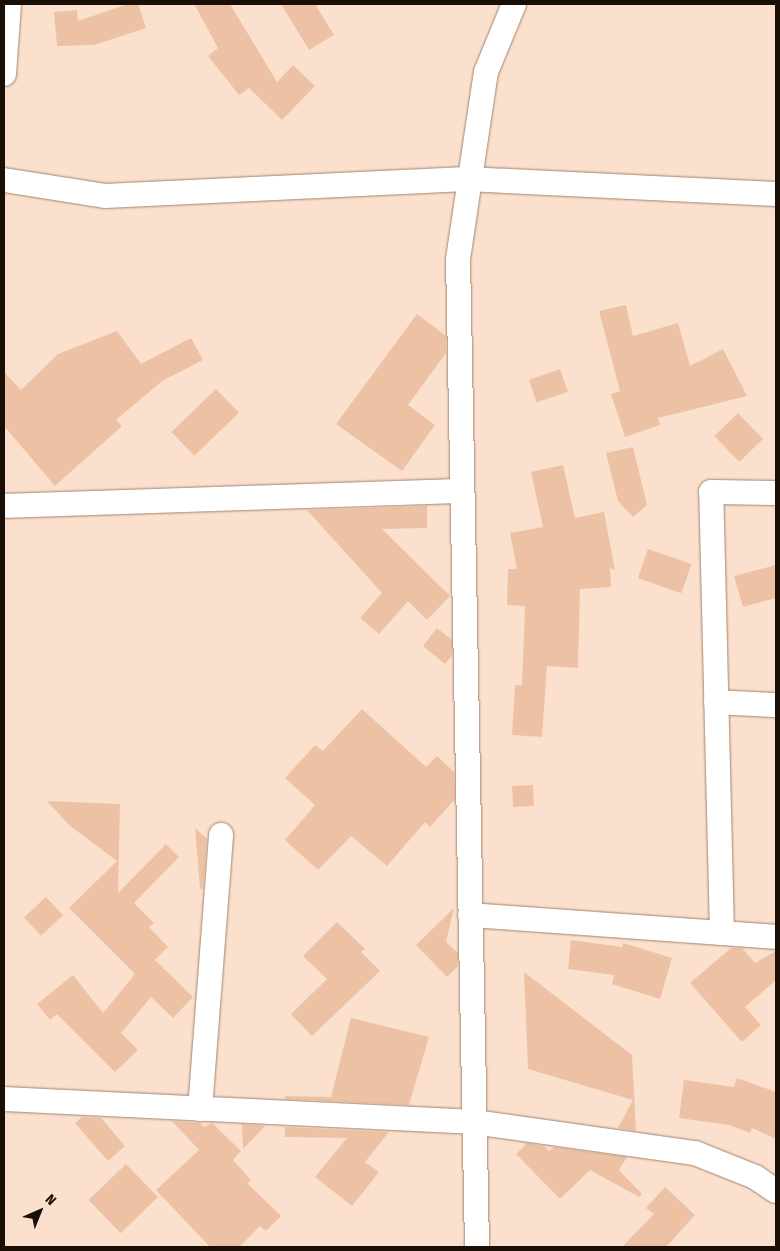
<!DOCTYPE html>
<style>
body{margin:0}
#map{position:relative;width:780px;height:1251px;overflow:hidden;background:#fbe0cd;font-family:"Fira Sans Condensed",sans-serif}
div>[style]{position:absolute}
.building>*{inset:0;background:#edc2a4;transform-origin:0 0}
.roads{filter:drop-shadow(0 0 1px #a2846e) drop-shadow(0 0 1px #a2846e)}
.minor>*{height:24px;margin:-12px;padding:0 12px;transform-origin:12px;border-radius:12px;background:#fff}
span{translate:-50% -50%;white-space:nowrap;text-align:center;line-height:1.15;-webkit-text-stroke:4.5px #fbe0cd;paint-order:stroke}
.frame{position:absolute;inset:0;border:5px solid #1a0f07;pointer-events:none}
.north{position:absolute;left:15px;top:1186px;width:50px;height:50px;-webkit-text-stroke:4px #fbe0cd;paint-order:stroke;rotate:44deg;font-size:14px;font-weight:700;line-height:20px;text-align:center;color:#1a0f07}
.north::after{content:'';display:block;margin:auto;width:18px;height:22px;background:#1a0f07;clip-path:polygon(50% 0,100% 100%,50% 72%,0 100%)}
</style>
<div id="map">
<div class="building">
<div style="clip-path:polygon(128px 4px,138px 4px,146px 28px,94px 45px,57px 46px,54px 12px,77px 10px,78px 21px)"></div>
<div style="clip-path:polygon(194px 4px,230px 4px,277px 82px,293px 65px,315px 86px,282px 120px,249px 88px,239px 95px,208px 56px,218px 48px)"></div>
<div style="clip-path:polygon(281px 4px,315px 4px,334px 35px,309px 50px)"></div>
<div style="clip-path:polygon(626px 305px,633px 336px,678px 323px,690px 366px,723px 349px,747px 396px,658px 418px,660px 425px,625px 437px,611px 394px,620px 391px,599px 311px)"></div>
<div style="clip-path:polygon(417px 314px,446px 336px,446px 353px,408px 405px,435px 425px,402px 471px,336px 424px)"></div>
<div style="clip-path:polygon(117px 331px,141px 364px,191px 338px,203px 360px,162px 381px,116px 420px,122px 426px,55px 486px,4px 426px,4px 372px,21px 390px,58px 354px)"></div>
<div style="left:560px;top:369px;width:24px;height:33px;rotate:71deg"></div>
<div style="left:216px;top:389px;width:33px;height:62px;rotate:46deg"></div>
<div style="left:738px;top:413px;width:36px;height:33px;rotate:46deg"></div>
<div style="clip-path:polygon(633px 447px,647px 505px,633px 517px,618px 501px,606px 453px)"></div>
<div style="clip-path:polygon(563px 465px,575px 518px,604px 512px,615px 570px,610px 568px,611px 587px,580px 589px,578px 668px,547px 666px,542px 737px,512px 735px,515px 685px,522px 685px,525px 606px,507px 605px,508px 569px,517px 569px,510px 533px,543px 527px,531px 472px)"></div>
<div style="clip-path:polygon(427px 506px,427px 528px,382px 529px,450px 596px,427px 620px,408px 601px,379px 634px,360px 618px,382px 593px,307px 510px)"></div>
<div style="left:648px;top:549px;width:46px;height:31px;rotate:19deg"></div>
<div style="clip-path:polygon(776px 565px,776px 598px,743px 607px,734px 576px)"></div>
<div style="clip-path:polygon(437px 628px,452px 640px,452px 656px,445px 664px,423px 646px)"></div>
<div style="clip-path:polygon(362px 709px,426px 767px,437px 756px,454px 772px,455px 799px,430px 827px,425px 822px,387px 866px,351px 836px,318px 870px,285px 840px,315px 805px,285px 778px,315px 745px,323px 751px)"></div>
<div style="left:533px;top:785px;width:21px;height:21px;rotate:87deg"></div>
<div style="clip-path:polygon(47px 801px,120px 804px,118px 893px,166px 844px,179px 857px,134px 903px,154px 923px,149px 927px,168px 947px,155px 960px,193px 997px,173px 1018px,151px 997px,121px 1033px,138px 1050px,115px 1072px,57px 1014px,50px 1020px,37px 1004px,73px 975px,103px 1013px,135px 974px,69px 908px,117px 861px,69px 825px)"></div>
<div style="clip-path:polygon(195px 828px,207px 839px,203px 890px,200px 888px)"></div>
<div style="left:46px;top:897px;width:25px;height:30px;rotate:47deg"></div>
<div style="clip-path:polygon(454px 908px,446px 942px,458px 953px,458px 966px,447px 977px,416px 945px)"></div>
<div style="clip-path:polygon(337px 922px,365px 949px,361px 952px,380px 971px,312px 1036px,291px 1014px,327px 979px,303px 956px)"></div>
<div style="clip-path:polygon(571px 940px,622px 947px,623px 943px,672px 958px,660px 999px,612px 984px,614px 975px,568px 969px)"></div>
<div style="clip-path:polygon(731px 948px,742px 948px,755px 963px,776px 951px,776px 980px,745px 1007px,761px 1025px,742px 1042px,690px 983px)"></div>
<div style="clip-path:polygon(524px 972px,632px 1055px,636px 1131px,618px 1128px,633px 1100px,528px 1069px)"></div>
<div style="clip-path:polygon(351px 1018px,429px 1037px,409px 1105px,285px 1099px,285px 1096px,331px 1097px)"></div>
<div style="clip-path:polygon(737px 1078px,776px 1092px,776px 1139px,752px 1128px,750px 1133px,729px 1125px,679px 1118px,684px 1080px,734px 1087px)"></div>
<div style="clip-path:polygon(82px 1117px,101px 1118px,125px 1146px,108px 1161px,75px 1123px)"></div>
<div style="clip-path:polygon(172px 1121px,200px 1123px,204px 1127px,212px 1123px,241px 1151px,233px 1160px,251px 1180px,247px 1183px,281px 1216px,266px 1231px,260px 1226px,239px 1247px,210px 1247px,156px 1190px,199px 1150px)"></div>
<div style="clip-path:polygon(242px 1124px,265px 1126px,243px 1149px)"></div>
<div style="clip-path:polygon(285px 1127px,389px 1132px,365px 1162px,379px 1172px,352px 1206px,315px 1177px,347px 1138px,285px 1137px)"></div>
<div style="clip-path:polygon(527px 1143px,544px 1146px,549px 1151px,554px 1147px,627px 1157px,619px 1170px,642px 1194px,639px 1197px,590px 1170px,560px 1199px,516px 1154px)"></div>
<div style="left:126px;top:1164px;width:46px;height:52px;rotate:46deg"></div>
<div style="clip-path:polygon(665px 1187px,695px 1215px,666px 1247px,622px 1247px,654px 1214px,646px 1208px)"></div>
</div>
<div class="roads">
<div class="minor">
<div style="left:4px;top:74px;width:70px;rotate:-85.9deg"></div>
<div style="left:4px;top:180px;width:102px;rotate:9deg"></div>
<div style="left:105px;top:196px;width:362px;rotate:-2.7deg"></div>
<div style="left:467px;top:179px;width:309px;rotate:2.8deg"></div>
<div style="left:4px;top:506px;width:458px;rotate:-1.9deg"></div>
<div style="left:716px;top:702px;width:60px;rotate:2.9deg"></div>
<div style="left:470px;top:915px;width:307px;rotate:4.1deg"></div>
<div style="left:722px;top:933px;width:441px;rotate:-91.4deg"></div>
<div style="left:711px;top:492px;width:65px;rotate:0.9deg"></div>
<div style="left:4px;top:1099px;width:471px;rotate:2.8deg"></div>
<div style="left:474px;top:1122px;width:223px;rotate:8deg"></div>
<div style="left:695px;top:1153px;width:65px;rotate:21.8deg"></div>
<div style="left:755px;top:1177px;width:25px;rotate:34deg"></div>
<div style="left:200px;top:1109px;width:275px;rotate:-85.6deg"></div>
<div style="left:477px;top:1247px;width:988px;rotate:-91.1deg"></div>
<div style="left:458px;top:259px;width:189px;rotate:-81.5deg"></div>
<div style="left:486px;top:72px;width:74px;rotate:-67.6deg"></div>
</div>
</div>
<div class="frame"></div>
<div class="north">N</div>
</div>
